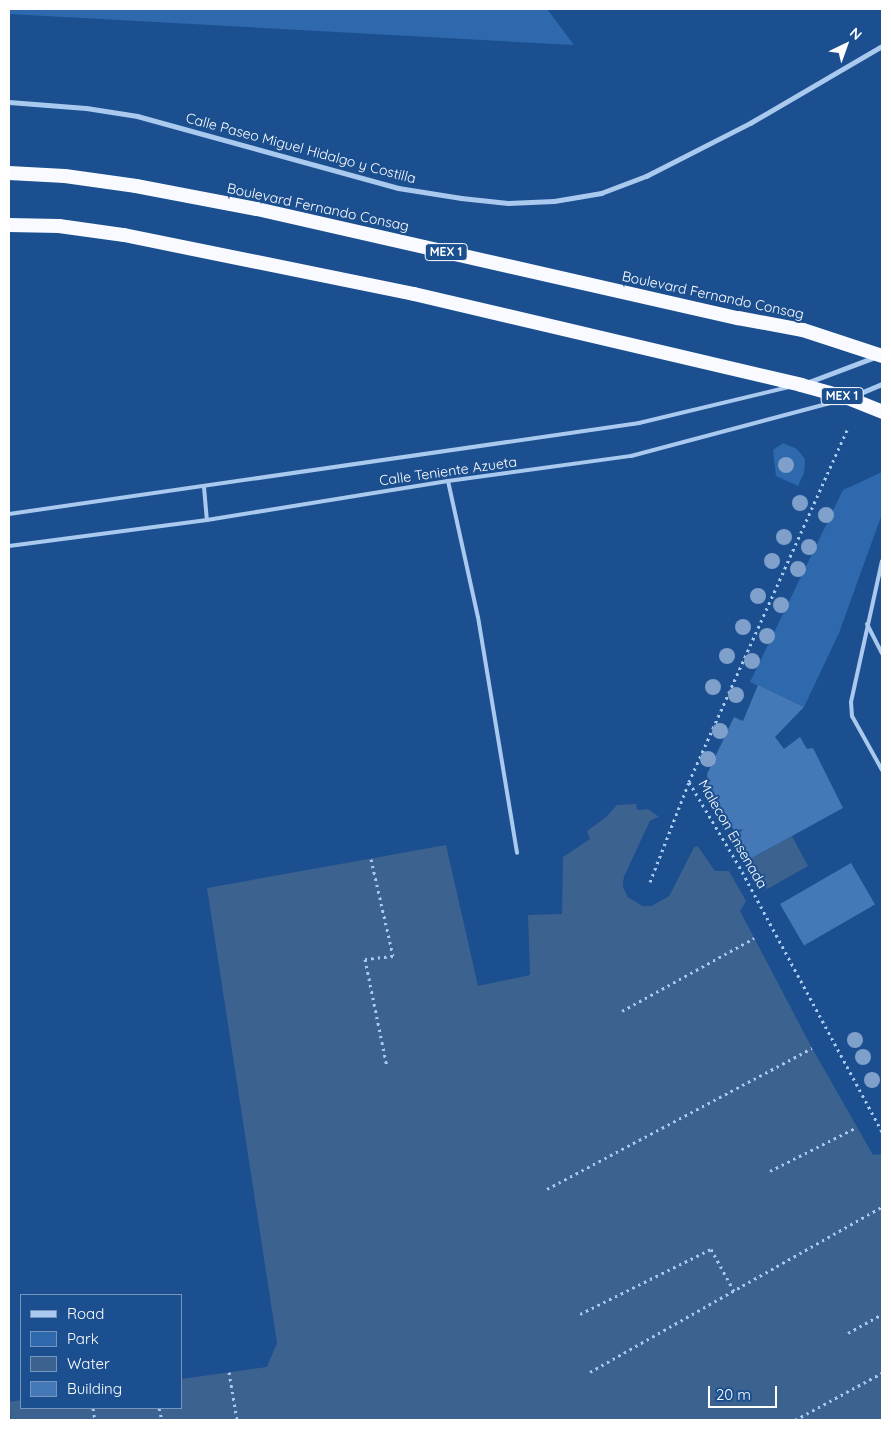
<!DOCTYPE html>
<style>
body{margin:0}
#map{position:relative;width:891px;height:1429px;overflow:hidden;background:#1b4f8f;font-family:Quicksand,sans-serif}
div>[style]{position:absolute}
.green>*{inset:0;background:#2e69ad}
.water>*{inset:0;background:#3c6290}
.pier>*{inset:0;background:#1b4f8f}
.building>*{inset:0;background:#4478b7;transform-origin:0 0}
.path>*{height:3px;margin-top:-1.5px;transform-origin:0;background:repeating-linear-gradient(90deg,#a9c9ee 0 2.5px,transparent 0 6.5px)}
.service>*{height:4px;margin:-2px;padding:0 2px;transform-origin:2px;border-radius:2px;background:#a9c9ee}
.minor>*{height:5px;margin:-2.5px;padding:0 2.5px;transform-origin:2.5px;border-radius:2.5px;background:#a9c9ee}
.trunk>*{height:14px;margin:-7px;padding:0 7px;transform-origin:7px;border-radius:7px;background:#f8faff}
.trees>*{width:16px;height:16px;margin:-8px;border-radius:50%;background:#7ea0ca}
span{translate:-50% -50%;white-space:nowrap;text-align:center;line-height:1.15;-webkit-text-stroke:4px #1b4f8f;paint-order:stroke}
.shield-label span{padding:1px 4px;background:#1b4f8f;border:1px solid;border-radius:4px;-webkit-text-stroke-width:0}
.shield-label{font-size:12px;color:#fff;font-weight:700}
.street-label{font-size:14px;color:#fff}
.frame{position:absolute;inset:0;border:10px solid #fff;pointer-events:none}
.legend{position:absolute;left:20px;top:1294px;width:162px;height:115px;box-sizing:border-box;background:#1b4f8f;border:1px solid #7695bc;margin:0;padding:6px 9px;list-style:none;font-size:15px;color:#fff}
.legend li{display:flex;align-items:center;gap:10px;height:25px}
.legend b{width:25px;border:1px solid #7695bc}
.north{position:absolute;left:821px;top:20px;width:50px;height:50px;-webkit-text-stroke:4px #1b4f8f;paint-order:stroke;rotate:42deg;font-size:14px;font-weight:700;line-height:20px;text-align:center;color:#fff}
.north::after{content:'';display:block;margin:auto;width:18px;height:22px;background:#fff;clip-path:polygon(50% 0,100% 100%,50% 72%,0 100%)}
.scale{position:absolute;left:708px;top:1386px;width:69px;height:22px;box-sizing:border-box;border:2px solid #fff;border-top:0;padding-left:6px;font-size:15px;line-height:18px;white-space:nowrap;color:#fff;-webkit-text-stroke:4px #1b4f8f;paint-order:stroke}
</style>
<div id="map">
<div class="green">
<div style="clip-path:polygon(9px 9px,547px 9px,574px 45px,9px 14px)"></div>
<div style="clip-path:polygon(783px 443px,797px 449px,805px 459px,804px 473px,798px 486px,776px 476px,773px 450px)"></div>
<div style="clip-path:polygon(882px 472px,882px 514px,839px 633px,804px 707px,750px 682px,843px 490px)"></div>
</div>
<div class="water">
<div style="clip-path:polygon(636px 804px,637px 810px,648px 809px,659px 817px,650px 821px,624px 877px,623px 887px,628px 897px,643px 906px,651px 906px,669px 896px,694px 847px,698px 846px,715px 871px,729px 871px,792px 836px,808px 866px,746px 901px,740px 911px,812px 1048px,873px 1155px,882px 1154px,882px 1420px,11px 1420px,9px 1402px,21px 1400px,21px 1408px,181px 1408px,181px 1379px,267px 1367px,277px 1343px,207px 888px,446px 845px,478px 986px,530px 975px,528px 915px,562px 914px,563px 857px,590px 839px,587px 831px,605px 818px,617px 805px)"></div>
</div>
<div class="pier">
<div style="clip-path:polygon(659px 817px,652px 823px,626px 877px,625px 887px,629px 895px,644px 903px,651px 903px,667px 894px,692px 846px,698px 843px,717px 869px,721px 870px,727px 869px,729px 871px,750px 859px,767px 889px,746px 901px,729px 871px,715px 871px,698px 846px,694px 847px,669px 896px,651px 906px,643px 906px,628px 897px,623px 887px,624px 877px,650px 821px)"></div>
</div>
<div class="building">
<div style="clip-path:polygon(758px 685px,804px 707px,775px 737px,784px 749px,800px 737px,807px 749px,813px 748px,843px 808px,750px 859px,708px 784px,707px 774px,734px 717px,743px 721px)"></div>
<div style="left:851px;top:863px;width:48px;height:82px;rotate:60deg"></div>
</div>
<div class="path">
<div style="left:847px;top:430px;width:386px;rotate:114.2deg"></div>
<div style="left:689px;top:782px;width:98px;rotate:59.2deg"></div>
<div style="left:739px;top:866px;width:302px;rotate:61.7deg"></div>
<div style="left:371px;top:859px;width:99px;rotate:77.2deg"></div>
<div style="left:393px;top:956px;width:28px;rotate:174deg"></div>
<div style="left:365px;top:959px;width:110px;rotate:78.5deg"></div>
<div style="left:650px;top:882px;width:107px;rotate:-68.7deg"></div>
<div style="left:622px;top:1011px;width:151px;rotate:-28.9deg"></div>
<div style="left:770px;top:1171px;width:97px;rotate:-26.8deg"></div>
<div style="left:547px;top:1189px;width:300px;rotate:-28deg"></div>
<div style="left:580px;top:1314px;width:146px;rotate:-26.4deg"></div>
<div style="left:711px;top:1249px;width:48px;rotate:61.3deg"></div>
<div style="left:848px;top:1333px;width:39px;rotate:-29deg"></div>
<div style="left:229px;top:1372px;width:49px;rotate:80.5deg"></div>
<div style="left:590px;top:1372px;width:335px;rotate:-29.5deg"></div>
<div style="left:93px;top:1408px;width:12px;rotate:81deg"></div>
<div style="left:159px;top:1408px;width:12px;rotate:76deg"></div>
<div style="left:795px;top:1420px;width:99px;rotate:-28.4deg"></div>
</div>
<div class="service">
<div style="left:448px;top:481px;width:139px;rotate:77.6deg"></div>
<div style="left:478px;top:617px;width:239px;rotate:80.6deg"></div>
<div style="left:204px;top:487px;width:33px;rotate:85deg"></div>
<div style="left:9px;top:514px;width:637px;rotate:-8.22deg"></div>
<div style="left:639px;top:423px;width:154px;rotate:-13.5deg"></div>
<div style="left:9px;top:546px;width:200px;rotate:-7.5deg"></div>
<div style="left:207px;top:520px;width:244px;rotate:-9.2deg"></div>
<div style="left:448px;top:481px;width:185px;rotate:-7.8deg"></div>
<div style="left:631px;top:456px;width:214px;rotate:-14.9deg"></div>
<div style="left:882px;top:561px;width:144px;rotate:102.4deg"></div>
<div style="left:851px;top:702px;width:14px;rotate:86deg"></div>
<div style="left:852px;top:716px;width:62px;rotate:60.9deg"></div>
<div style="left:867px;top:624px;width:33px;rotate:63deg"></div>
</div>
<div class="minor">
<div style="left:9px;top:102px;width:77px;rotate:4.5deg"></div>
<div style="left:86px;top:108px;width:52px;rotate:8.9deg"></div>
<div style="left:137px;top:116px;width:271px;rotate:15.4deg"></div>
<div style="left:398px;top:188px;width:64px;rotate:9deg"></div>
<div style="left:461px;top:198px;width:47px;rotate:6.1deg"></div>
<div style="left:508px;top:203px;width:46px;rotate:-2.5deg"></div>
<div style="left:554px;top:201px;width:48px;rotate:-9.7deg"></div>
<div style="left:601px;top:193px;width:48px;rotate:-20.7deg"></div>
<div style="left:646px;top:176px;width:117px;rotate:-27deg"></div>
<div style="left:750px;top:123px;width:153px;rotate:-30.3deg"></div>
<div style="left:806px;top:383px;width:74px;rotate:-20.6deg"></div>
<div style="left:851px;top:397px;width:34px;rotate:-23deg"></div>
</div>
<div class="trunk">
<div style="left:9px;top:173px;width:56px;rotate:3.1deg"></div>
<div style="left:65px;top:176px;width:72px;rotate:8deg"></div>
<div style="left:136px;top:186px;width:123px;rotate:10.8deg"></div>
<div style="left:257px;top:209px;width:493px;rotate:12.8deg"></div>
<div style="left:738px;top:318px;width:66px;rotate:10.5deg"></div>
<div style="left:803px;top:330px;width:83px;rotate:18.2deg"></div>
<div style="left:9px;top:225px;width:50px;rotate:1.1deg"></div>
<div style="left:59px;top:226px;width:66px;rotate:7.9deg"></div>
<div style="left:124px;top:235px;width:296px;rotate:11.5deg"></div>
<div style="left:414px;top:294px;width:398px;rotate:13.2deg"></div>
<div style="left:801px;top:385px;width:49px;rotate:15.5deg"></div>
<div style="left:848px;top:398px;width:37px;rotate:22deg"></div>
</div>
<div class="trees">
<div style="left:786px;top:465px"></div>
<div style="left:800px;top:503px"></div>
<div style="left:826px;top:515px"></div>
<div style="left:784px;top:537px"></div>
<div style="left:809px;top:547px"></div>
<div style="left:772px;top:561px"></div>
<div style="left:798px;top:569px"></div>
<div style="left:758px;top:596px"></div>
<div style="left:781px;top:605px"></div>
<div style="left:743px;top:627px"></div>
<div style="left:767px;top:636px"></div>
<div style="left:727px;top:656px"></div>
<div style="left:752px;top:661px"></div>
<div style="left:713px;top:687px"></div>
<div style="left:736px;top:695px"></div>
<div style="left:720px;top:731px"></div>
<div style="left:708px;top:759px"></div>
<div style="left:855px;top:1040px"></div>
<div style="left:863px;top:1057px"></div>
<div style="left:872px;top:1080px"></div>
</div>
<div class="shield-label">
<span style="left:446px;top:252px">MEX 1</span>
<span style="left:842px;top:396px">MEX 1</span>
</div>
<div class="street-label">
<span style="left:301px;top:148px;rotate:15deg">Calle Paseo Miguel Hidalgo y Costilla</span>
<span style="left:318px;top:207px;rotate:12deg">Boulevard Fernando Consag</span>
<span style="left:713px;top:295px;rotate:12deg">Boulevard Fernando Consag</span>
<span style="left:448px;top:471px;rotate:-8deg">Calle Teniente Azueta</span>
<span style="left:733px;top:834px;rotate:60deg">Malecon Ensenada</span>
</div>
<div class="frame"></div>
<ul class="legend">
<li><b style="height:6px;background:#a9c9ee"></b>Road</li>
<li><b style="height:14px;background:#2e69ad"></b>Park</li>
<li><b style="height:14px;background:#3c6290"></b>Water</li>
<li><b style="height:14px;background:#4478b7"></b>Building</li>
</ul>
<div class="north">N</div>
<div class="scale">20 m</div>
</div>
